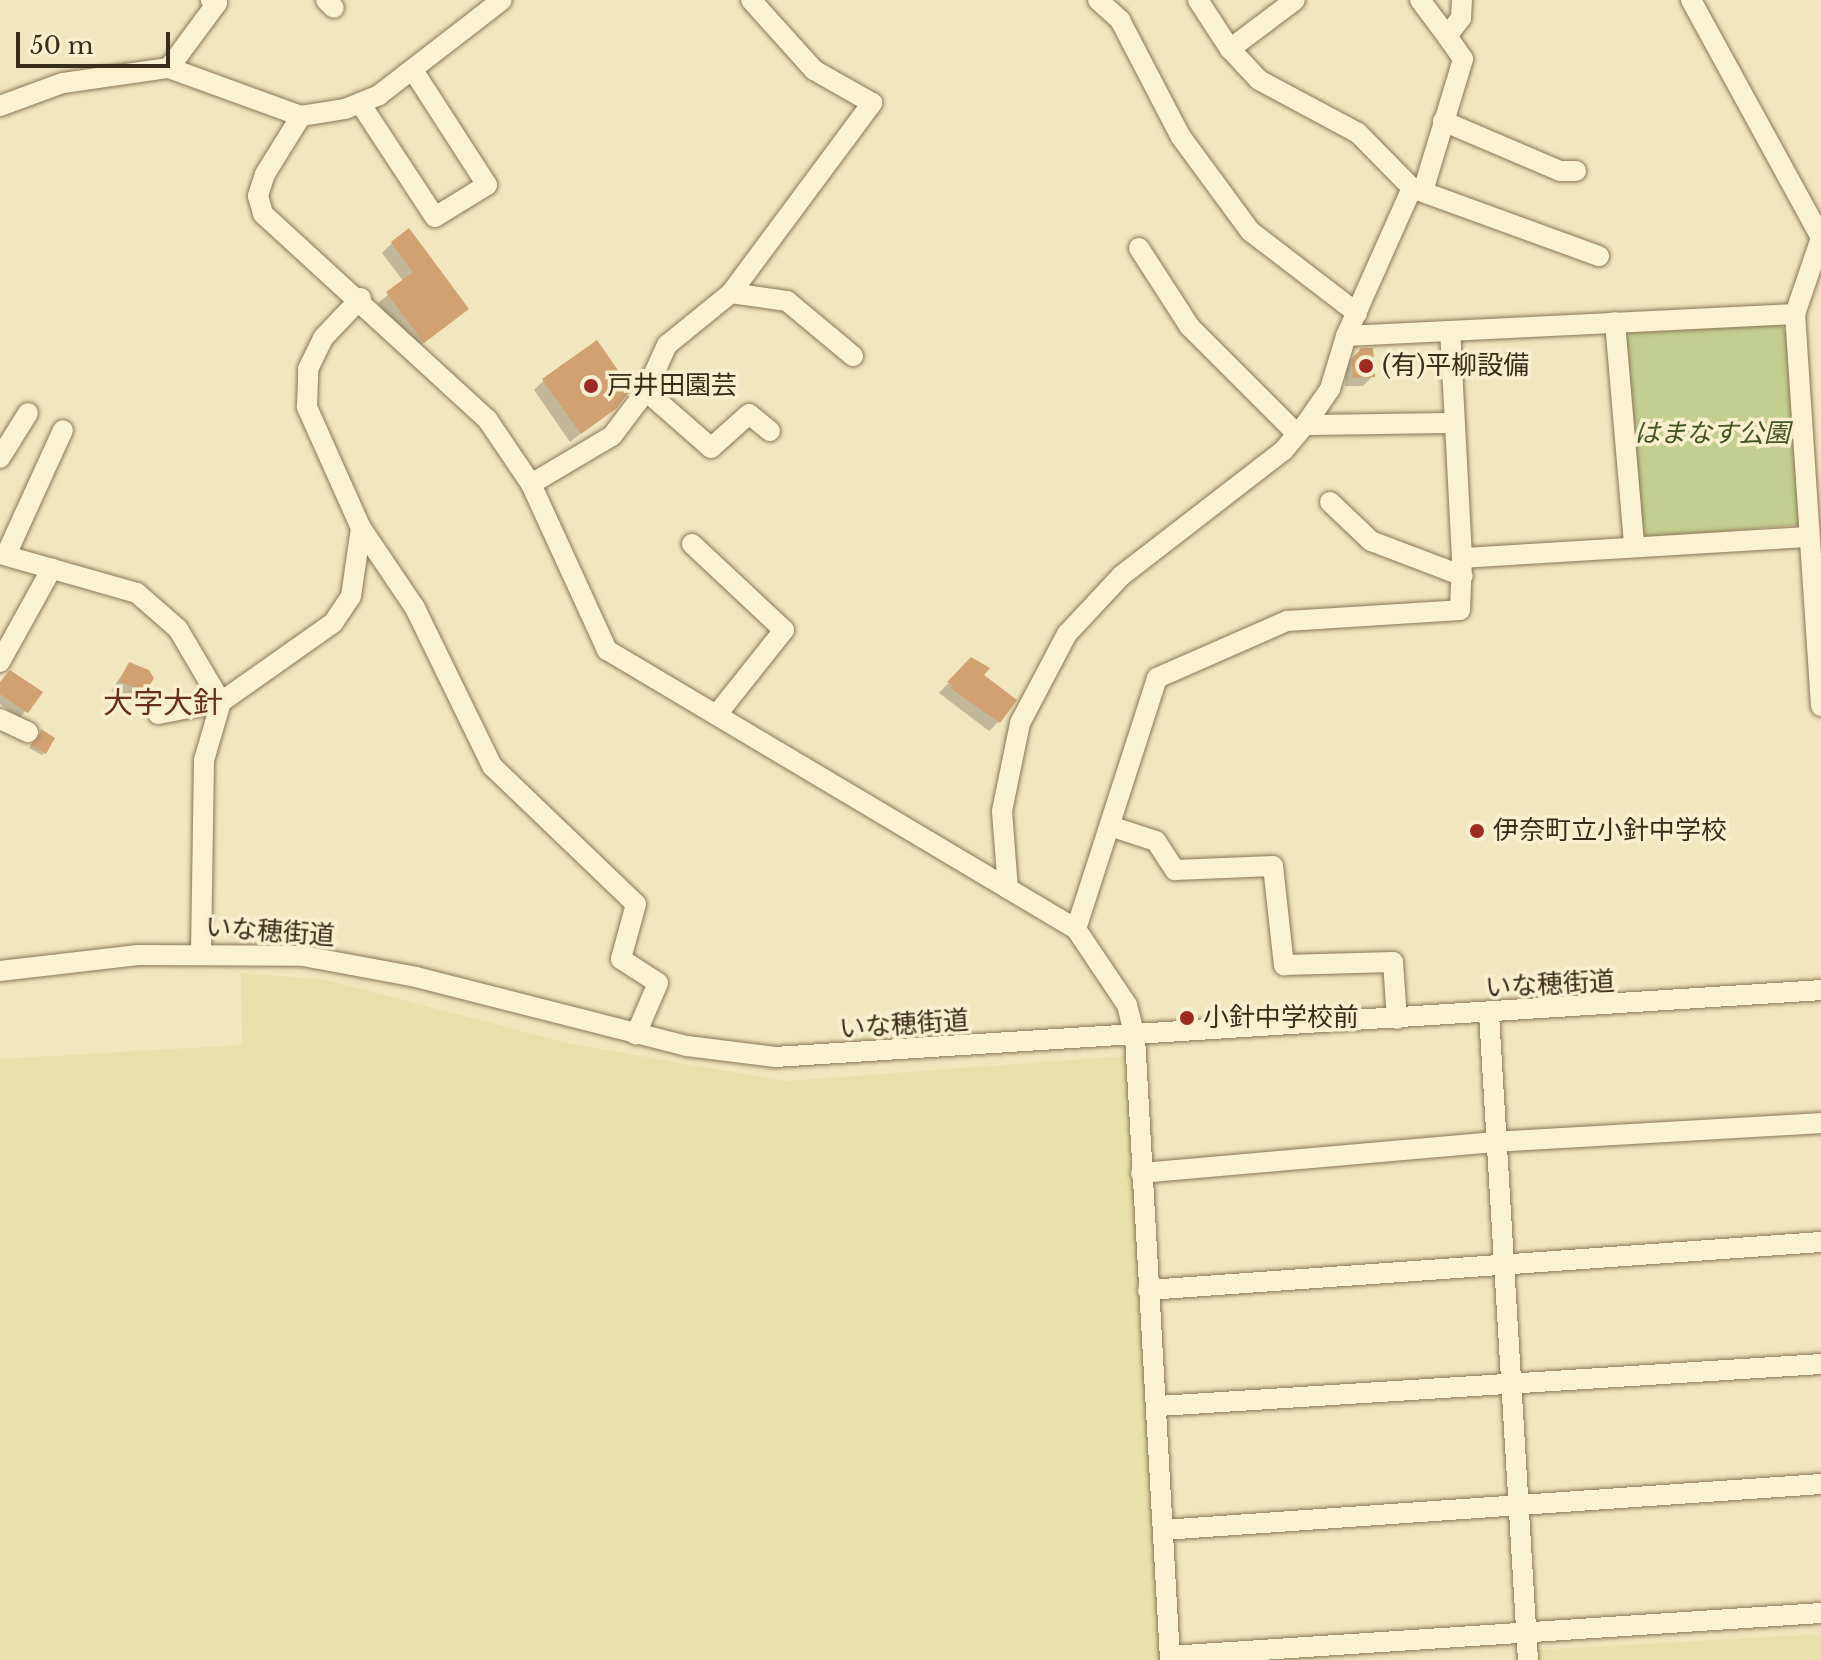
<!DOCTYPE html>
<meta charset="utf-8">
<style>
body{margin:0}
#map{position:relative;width:1821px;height:1660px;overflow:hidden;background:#f1e6be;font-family:"Libre Baskerville","Noto Sans JP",serif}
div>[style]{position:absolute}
.farmland>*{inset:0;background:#e7e2ab}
.green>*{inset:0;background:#c3cf91}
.shadow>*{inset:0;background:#0003}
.building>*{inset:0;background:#d1a171}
.roads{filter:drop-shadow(0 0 2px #8a7656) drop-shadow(0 0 2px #8a7656)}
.minor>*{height:20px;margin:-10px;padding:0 10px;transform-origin:10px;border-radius:10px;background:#fbf2d1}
.dots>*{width:22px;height:22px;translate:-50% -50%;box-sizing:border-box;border:4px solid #f7efce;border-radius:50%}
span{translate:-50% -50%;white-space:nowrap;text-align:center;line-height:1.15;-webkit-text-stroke:7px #f7efce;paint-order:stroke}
.poi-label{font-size:26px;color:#382c1b}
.left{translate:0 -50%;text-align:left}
.park-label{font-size:26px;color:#445620;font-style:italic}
.street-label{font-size:26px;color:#382c1b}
.quarter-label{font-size:30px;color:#682f18}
.scale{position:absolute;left:16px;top:32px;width:154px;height:36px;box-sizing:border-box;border:4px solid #382c1b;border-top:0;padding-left:10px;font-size:24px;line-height:28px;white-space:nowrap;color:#382c1b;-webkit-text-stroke:6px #f7efce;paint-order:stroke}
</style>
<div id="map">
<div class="farmland">
<div style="clip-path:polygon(241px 973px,326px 980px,571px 1044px,785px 1081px,1126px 1056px,1163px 1660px,0 1660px,0 1059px,242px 1045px)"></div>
<div style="clip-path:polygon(1821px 1634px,1821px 1660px,1534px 1660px,1534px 1650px)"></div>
</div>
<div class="green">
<div style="clip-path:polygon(1780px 324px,1787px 334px,1799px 525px,1645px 538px,1640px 531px,1623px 343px,1631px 333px)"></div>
</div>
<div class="shadow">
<div style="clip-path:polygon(392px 243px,466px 309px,413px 351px,378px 303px,404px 282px,382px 253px)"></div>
<div style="clip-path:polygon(1372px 350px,1373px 376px,1363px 386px,1345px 386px,1346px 364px,1356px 354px)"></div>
<div style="clip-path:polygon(544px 380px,615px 407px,570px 442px,534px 390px)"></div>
<div style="clip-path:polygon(971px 659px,999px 721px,989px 731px,939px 693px)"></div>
<div style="clip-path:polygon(129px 664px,145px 691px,135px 701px,111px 691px)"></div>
<div style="clip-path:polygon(0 684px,40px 693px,20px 718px,0 704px)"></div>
<div style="clip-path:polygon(41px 732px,44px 753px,42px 755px,29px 748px)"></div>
</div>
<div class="building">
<div style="clip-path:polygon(409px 228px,469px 309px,424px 343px,386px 292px,413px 272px,391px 242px)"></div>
<div style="clip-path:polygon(597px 340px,631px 389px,617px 408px,581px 434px,542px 379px)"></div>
<div style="clip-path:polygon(1361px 348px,1373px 348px,1375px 377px,1353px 378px,1352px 360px)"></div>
<div style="clip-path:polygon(971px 657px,990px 668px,984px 675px,1017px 700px,1000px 723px,950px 688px,953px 685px,947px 682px)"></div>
<div style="clip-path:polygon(129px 662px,149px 670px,154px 678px,146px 692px,119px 681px)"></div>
<div style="clip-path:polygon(10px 670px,43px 692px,28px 713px,0 694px,0 682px)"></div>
<div style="clip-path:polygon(41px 729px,55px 738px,46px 754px,30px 745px,39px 738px)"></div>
</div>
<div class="roads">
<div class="minor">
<div style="left:326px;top:0;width:11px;rotate:45deg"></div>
<div style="left:1098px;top:0;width:30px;rotate:42deg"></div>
<div style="left:1120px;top:20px;width:132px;rotate:62.5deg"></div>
<div style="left:1181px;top:137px;width:117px;rotate:53.7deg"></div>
<div style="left:1250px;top:231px;width:135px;rotate:37.5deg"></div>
<div style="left:1198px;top:0;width:59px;rotate:56.9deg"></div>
<div style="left:1230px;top:49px;width:42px;rotate:46.9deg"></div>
<div style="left:1259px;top:80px;width:112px;rotate:28.2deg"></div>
<div style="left:1358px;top:133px;width:77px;rotate:45.5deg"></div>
<div style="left:1412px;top:188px;width:199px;rotate:20deg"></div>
<div style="left:1420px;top:0;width:45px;rotate:53.1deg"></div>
<div style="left:1691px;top:0;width:270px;rotate:61.3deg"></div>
<div style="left:1230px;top:49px;width:81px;rotate:-37deg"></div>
<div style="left:169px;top:68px;width:81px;rotate:-53.6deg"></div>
<div style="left:217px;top:3px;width:7px;rotate:-153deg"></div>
<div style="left:360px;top:103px;width:136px;rotate:56.7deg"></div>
<div style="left:435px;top:217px;width:61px;rotate:-31.6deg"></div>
<div style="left:487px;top:185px;width:137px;rotate:-122.8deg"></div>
<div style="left:0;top:106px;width:67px;rotate:-20.1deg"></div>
<div style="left:63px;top:83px;width:107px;rotate:-8.1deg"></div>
<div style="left:169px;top:68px;width:140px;rotate:20deg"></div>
<div style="left:301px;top:116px;width:45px;rotate:-9deg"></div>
<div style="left:345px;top:109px;width:37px;rotate:-22deg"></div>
<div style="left:379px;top:95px;width:155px;rotate:-37.7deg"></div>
<div style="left:301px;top:116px;width:68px;rotate:121.8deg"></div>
<div style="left:265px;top:174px;width:23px;rotate:108deg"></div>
<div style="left:258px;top:196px;width:19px;rotate:74deg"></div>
<div style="left:263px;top:214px;width:304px;rotate:42.5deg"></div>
<div style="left:487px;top:419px;width:78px;rotate:55.9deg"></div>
<div style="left:531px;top:484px;width:183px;rotate:65.4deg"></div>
<div style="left:607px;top:650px;width:546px;rotate:30.75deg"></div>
<div style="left:1076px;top:929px;width:92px;rotate:56.1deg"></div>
<div style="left:1127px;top:1005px;width:33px;rotate:76deg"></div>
<div style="left:1135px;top:1037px;width:624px;rotate:86.78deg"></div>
<div style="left:1443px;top:121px;width:127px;rotate:23.1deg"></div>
<div style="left:1560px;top:171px;width:16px"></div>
<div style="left:1423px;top:191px;width:138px;rotate:-73.1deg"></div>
<div style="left:1463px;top:59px;width:28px;rotate:-125deg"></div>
<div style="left:1447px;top:36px;width:23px;rotate:-52deg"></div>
<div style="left:1461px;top:18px;width:18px;rotate:-87deg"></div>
<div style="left:1821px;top:238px;width:80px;rotate:108.9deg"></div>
<div style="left:1795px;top:314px;width:393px;rotate:86.2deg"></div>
<div style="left:1139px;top:248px;width:94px;rotate:57.2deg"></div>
<div style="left:1190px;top:327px;width:151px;rotate:45deg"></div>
<div style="left:731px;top:293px;width:57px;rotate:8.1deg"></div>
<div style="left:787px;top:301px;width:86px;rotate:39.8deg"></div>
<div style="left:1615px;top:322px;width:223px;rotate:85.1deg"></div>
<div style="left:1346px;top:336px;width:450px;rotate:-2.8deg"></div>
<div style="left:646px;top:391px;width:86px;rotate:41.2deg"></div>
<div style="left:711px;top:448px;width:51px;rotate:-41.8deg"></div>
<div style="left:749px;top:414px;width:27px;rotate:39deg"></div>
<div style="left:1305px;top:425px;width:149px;rotate:-0.8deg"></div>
<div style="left:0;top:458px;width:53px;rotate:-58.1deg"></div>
<div style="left:531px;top:484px;width:94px;rotate:-30.7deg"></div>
<div style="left:612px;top:436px;width:56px;rotate:-52.9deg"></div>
<div style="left:646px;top:391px;width:51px;rotate:-65.5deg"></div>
<div style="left:667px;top:345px;width:82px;rotate:-39.1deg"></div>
<div style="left:731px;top:293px;width:237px;rotate:-53.4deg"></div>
<div style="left:872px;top:103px;width:67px;rotate:-150.4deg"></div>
<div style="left:814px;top:70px;width:94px;rotate:-132deg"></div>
<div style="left:1330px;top:502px;width:57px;rotate:43.6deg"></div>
<div style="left:1371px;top:541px;width:98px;rotate:20.8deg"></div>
<div style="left:361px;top:528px;width:97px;rotate:56deg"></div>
<div style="left:415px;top:608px;width:176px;rotate:64deg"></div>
<div style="left:492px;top:766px;width:199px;rotate:43.8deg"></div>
<div style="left:636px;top:904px;width:57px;rotate:105.3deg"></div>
<div style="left:621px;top:959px;width:44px;rotate:33deg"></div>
<div style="left:658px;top:983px;width:56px;rotate:113.3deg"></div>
<div style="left:692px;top:544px;width:126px;rotate:43.1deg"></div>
<div style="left:784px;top:630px;width:106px;rotate:128.5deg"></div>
<div style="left:0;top:554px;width:142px;rotate:15.9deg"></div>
<div style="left:137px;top:593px;width:55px;rotate:41.3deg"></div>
<div style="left:178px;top:629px;width:85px;rotate:59.5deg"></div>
<div style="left:221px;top:702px;width:60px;rotate:106.3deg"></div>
<div style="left:204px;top:760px;width:192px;rotate:90.9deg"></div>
<div style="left:6px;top:555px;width:137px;rotate:-65.5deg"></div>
<div style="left:1462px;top:558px;width:348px;rotate:-3.5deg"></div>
<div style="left:0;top:662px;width:107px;rotate:-61deg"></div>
<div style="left:158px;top:714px;width:64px;rotate:-10.8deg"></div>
<div style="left:221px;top:702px;width:137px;rotate:-35.2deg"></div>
<div style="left:333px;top:623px;width:32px;rotate:-56deg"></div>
<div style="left:351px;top:596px;width:69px;rotate:-81.6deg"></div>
<div style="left:361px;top:528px;width:133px;rotate:-114.1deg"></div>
<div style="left:307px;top:407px;width:38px;rotate:-88deg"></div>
<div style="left:308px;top:369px;width:34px;rotate:-64deg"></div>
<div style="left:323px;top:338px;width:55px;rotate:-46.5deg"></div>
<div style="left:0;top:719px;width:31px;rotate:25deg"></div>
<div style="left:1110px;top:826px;width:48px;rotate:18.1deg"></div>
<div style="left:1156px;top:841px;width:35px;rotate:57deg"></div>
<div style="left:1175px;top:870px;width:98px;rotate:-2.3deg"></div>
<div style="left:1273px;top:866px;width:100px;rotate:83.7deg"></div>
<div style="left:1284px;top:965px;width:109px;rotate:-1.6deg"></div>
<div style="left:1393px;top:962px;width:57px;rotate:86deg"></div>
<div style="left:1008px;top:889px;width:78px;rotate:-94.4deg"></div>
<div style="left:1002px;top:811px;width:90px;rotate:-78.4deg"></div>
<div style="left:1020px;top:723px;width:101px;rotate:-62.2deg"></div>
<div style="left:1067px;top:634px;width:79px;rotate:-47deg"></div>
<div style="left:1121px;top:576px;width:205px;rotate:-37.7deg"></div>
<div style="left:1283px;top:451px;width:34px;rotate:-50deg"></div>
<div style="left:1305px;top:425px;width:44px;rotate:-55.2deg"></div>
<div style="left:1330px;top:389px;width:55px;rotate:-73.2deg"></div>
<div style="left:1346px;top:336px;width:162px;rotate:-66deg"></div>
<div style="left:1076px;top:929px;width:264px;rotate:-72.1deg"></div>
<div style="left:1157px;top:678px;width:142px;rotate:-23.7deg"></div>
<div style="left:1287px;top:621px;width:173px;rotate:-3.6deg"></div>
<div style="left:1460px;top:610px;width:52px;rotate:-87.8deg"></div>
<div style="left:1462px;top:558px;width:227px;rotate:-93deg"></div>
<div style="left:0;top:971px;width:139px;rotate:-6.6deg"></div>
<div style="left:138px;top:955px;width:165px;rotate:0.3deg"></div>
<div style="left:303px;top:956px;width:115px;rotate:10.5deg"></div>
<div style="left:416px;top:977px;width:280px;rotate:14.3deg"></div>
<div style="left:687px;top:1046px;width:89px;rotate:7.1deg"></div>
<div style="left:775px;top:1057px;width:1048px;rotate:-3.66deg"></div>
<div style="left:1489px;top:1014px;width:647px;rotate:86.55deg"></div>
<div style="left:1141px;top:1173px;width:354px;rotate:-5deg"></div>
<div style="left:1494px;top:1142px;width:328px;rotate:-3.3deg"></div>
<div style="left:1148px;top:1290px;width:675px;rotate:-4.08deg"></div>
<div style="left:1159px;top:1406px;width:663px;rotate:-3.63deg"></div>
<div style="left:1163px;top:1530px;width:660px;rotate:-4deg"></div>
<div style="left:1170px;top:1656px;width:652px;rotate:-3.78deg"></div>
</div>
</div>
<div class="dots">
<div style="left:1366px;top:366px;background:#9d2b22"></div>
<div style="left:591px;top:386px;background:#9d2b22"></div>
<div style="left:1477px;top:831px;background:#9d2b22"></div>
<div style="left:1187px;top:1018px;background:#9d2b22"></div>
</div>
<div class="poi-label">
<span class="left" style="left:1382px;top:366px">(有)平柳設備</span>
<span class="left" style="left:607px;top:386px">戸井田園芸</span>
<span class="left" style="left:1493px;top:831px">伊奈町立小針中学校</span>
<span class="left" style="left:1203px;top:1018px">小針中学校前</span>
</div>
<div class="park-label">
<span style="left:1712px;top:434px">はまなす公園</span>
</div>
<div class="street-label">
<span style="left:270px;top:932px;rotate:4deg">いな穂街道</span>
<span style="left:1550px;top:985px;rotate:-3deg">いな穂街道</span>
<span style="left:904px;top:1025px;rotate:-4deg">いな穂街道</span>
</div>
<div class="quarter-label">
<span style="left:163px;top:703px">大字大針</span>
</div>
<div class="scale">50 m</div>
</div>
